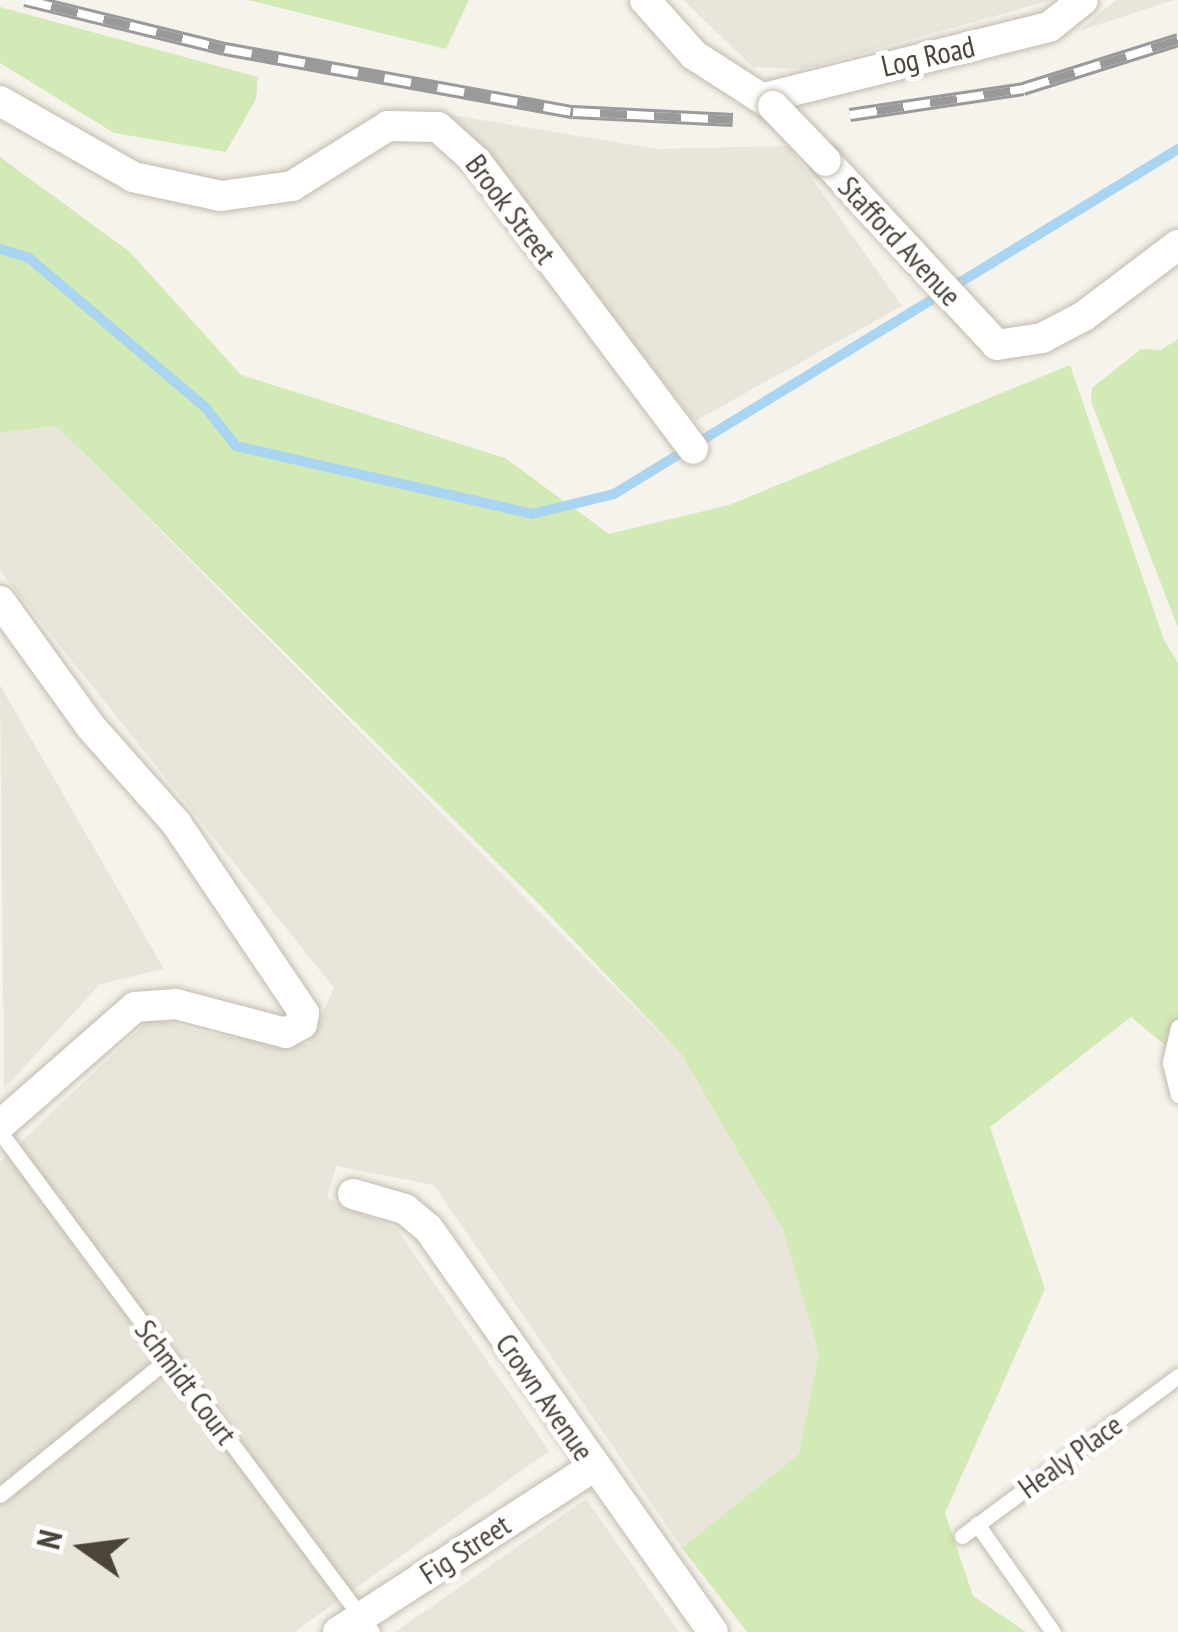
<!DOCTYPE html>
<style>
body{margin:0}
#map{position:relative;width:1178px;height:1632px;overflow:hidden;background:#f6f3ec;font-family:"PT Sans Narrow",sans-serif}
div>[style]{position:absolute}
.residential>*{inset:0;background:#eae5da}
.green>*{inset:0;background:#d2eab5}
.stream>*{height:10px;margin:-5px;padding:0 5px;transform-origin:5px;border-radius:5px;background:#a9d4f2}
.roads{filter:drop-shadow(0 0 3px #c2bbae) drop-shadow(0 0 3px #c2bbae)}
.service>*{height:15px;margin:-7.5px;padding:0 7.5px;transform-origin:7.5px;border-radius:7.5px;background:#fff}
.minor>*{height:30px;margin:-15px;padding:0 15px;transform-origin:15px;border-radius:15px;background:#fff}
.rail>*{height:14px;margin-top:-7px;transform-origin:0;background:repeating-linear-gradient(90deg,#fff 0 27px,#9a9a9a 0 54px);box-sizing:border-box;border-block:3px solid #9a9a9a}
.bridges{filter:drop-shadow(0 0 3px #c2bbae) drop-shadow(0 0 3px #c2bbae)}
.minor-bridge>*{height:30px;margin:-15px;padding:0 15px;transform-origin:15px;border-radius:15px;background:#fff}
span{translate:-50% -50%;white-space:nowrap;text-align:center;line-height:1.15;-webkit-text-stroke:10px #fff;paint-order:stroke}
.street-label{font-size:30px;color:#4b4439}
.north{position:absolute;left:24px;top:1488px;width:120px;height:120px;-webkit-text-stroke:9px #fff;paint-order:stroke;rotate:284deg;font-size:33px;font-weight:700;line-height:48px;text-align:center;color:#4b4439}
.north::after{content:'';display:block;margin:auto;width:42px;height:54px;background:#4b4439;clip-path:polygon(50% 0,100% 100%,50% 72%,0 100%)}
</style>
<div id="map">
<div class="residential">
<div style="clip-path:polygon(683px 0,1052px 0,804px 69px,753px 67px)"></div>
<div style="clip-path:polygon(1116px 0,1174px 0,1079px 31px)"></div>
<div style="clip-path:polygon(451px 115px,656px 149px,789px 146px,902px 306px,695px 421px)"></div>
<div style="clip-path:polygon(56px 426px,682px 1055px,783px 1230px,819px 1354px,799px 1454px,682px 1548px,434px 1185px,336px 1166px,327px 1198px,397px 1229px,549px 1451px,294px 1632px,0 1632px,0 1162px,151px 1018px,214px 1035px,308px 1044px,334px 988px,0 571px,0 433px)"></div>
<div style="clip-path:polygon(0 685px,164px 969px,100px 984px,4px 1089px)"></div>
<div style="clip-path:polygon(586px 1499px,679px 1632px,395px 1632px)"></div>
</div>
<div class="green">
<div style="clip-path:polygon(248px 0,469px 0,446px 49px)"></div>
<div style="clip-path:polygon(0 7px,258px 77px,256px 99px,226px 152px,114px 133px,0 63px)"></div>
<div style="clip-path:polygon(0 157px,130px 252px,241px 375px,505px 458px,609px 534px,729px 505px,1070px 365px,1164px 640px,1178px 663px,1178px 1056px,1131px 1017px,990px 1127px,1045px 1289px,945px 1513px,973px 1596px,1026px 1632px,747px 1632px,682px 1548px,799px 1454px,819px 1354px,783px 1230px,682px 1055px,540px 905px,56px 426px,0 433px)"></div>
<div style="clip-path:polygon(1178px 339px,1178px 628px,1091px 401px,1092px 388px,1141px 349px,1161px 350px)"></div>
</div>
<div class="stream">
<div style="left:0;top:249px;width:30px;rotate:17deg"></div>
<div style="left:29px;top:258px;width:231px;rotate:40.3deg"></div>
<div style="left:205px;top:407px;width:50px;rotate:51.5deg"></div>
<div style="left:236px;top:446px;width:304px;rotate:12.9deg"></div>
<div style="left:532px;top:514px;width:84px;rotate:-13.7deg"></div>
<div style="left:614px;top:494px;width:661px;rotate:-31.45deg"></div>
</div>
<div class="roads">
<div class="service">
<div style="left:1178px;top:1027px;width:37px;rotate:103deg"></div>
<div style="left:1170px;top:1063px;width:33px;rotate:76deg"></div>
<div style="left:0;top:1132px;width:623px;rotate:53.35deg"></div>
<div style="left:0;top:1495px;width:216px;rotate:-39deg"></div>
<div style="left:977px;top:1524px;width:132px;rotate:54.9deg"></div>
<div style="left:962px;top:1536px;width:269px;rotate:-36.5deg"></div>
</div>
<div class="minor">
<div style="left:645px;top:0;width:74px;rotate:48.3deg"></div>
<div style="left:694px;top:55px;width:94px;rotate:32.8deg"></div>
<div style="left:764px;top:98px;width:294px;rotate:-14deg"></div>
<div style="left:1049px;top:27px;width:43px;rotate:-38.5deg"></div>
<div style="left:0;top:101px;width:153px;rotate:29.7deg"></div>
<div style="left:133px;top:177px;width:90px;rotate:12.2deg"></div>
<div style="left:221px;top:196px;width:72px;rotate:-8deg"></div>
<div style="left:292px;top:186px;width:113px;rotate:-32deg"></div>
<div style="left:388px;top:126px;width:50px;rotate:1.1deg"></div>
<div style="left:438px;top:127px;width:52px;rotate:41.9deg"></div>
<div style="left:477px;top:162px;width:359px;rotate:53deg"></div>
<div style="left:826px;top:161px;width:251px;rotate:47.1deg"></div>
<div style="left:997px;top:345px;width:46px;rotate:-8.8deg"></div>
<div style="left:1042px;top:338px;width:47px;rotate:-27.6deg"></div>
<div style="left:1084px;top:316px;width:118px;rotate:-37.1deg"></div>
<div style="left:0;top:601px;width:154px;rotate:54.2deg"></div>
<div style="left:90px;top:726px;width:130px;rotate:48.4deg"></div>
<div style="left:176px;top:823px;width:229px;rotate:56deg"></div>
<div style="left:304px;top:1013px;width:11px;rotate:100deg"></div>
<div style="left:302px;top:1024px;width:18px;rotate:151deg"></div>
<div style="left:286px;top:1033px;width:114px;rotate:-165.2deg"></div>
<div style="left:176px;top:1004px;width:41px;rotate:175.8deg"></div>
<div style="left:135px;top:1007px;width:179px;rotate:138.8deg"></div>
<div style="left:353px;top:1194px;width:54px;rotate:16.1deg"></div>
<div style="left:405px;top:1209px;width:30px;rotate:40deg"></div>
<div style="left:428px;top:1228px;width:494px;rotate:54.8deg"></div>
<div style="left:338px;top:1632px;width:304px;rotate:-32.9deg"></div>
</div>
</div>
<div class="rail">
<div style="left:25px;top:0;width:206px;rotate:13.8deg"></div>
<div style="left:225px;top:49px;width:354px;rotate:10.3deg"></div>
<div style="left:573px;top:112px;width:160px;rotate:2.9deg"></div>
<div style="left:850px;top:115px;width:175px;rotate:-8.5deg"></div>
<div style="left:1023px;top:89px;width:163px;rotate:-17.5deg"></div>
</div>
<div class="bridges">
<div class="minor-bridge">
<div style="left:773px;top:106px;width:76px;rotate:46.1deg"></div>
</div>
</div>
<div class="street-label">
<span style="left:928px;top:56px;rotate:-13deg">Log Road</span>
<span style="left:511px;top:209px;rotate:53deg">Brook Street</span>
<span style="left:900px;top:241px;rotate:47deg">Stafford Avenue</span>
<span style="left:186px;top:1382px;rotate:53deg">Schmidt Court</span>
<span style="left:545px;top:1397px;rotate:55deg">Crown Avenue</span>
<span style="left:1070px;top:1456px;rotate:-36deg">Healy Place</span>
<span style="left:465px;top:1549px;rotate:-33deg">Fig Street</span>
</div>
<div class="north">N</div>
</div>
